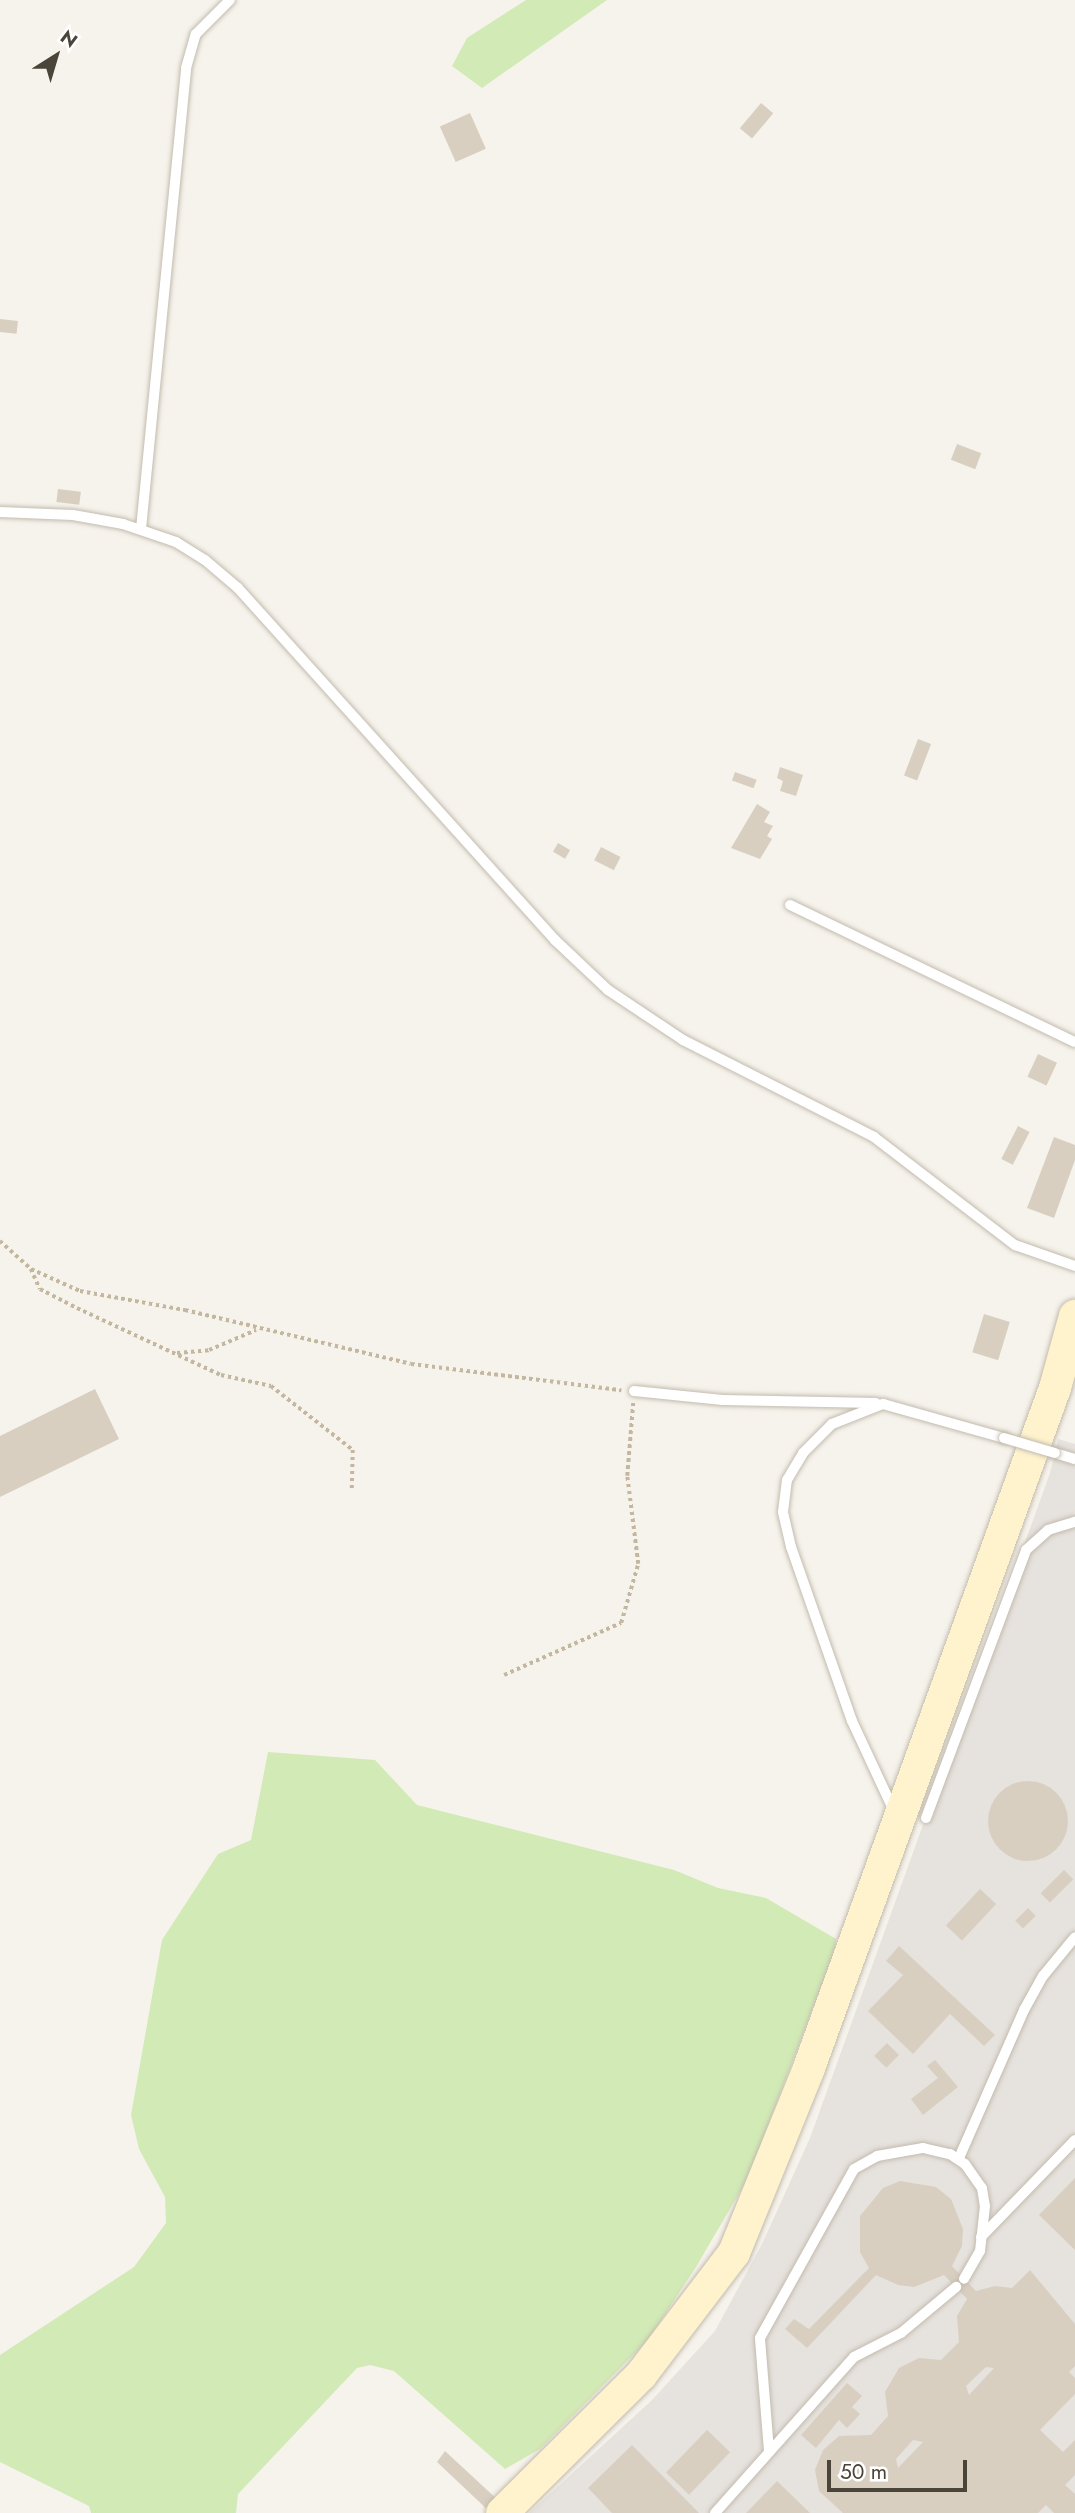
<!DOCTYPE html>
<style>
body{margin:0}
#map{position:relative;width:1075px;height:2513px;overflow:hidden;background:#f6f3ec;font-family:Jost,sans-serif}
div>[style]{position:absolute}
.industrial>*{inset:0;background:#e6e2dd}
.green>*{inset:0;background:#d2eab5}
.building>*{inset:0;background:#d8cfc1;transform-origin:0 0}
.round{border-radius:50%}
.path>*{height:3.5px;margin-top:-1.75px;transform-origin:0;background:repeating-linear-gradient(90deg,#c4b79f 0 3.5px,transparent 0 7px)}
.roads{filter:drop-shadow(0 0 2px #c2bbae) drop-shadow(0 0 2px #c2bbae)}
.lane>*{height:10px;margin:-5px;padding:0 5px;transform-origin:5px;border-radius:5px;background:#fff}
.secondary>*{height:32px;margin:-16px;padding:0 16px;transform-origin:16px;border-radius:16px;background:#fff3cd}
.bridges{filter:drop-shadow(0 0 2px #c2bbae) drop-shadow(0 0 2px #c2bbae)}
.lane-bridge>*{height:10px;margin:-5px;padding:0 5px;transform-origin:5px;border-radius:5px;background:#fff}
span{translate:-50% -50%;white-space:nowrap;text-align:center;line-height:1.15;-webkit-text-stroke:7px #fff;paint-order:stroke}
.north{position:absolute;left:21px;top:21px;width:70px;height:70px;-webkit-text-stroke:5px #fff;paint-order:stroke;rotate:37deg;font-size:19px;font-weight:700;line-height:28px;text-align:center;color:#4b4439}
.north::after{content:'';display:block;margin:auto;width:24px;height:32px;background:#4b4439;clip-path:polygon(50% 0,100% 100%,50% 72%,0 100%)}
.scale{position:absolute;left:827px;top:2460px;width:140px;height:32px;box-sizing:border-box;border:4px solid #4b4439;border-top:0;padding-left:9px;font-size:21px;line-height:24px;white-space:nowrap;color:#4b4439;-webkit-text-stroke:5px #fff;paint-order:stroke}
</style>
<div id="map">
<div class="industrial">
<div style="clip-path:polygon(1058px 1439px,1075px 1444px,1075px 2513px,529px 2513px,652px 2400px,715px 2331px,762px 2244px,810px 2138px,1050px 1473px)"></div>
</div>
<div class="green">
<div style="clip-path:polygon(526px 0,607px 0,482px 88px,452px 66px,467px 38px)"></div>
<div style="clip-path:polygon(268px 1752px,375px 1760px,417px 1805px,674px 1870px,718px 1888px,766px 1898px,836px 1939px,834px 1953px,748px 2178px,696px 2267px,648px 2340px,540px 2449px,505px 2469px,394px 2371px,370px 2365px,357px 2368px,238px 2494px,236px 2513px,91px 2513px,89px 2506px,0 2462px,0 2355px,134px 2267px,166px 2223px,165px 2197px,139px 2149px,131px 2115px,162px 1940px,218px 1854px,251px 1840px)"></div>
</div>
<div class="building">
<div style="left:761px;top:103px;width:16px;height:33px;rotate:40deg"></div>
<div style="left:470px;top:113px;width:39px;height:33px;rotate:66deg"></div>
<div style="left:0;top:319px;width:18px;height:13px;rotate:6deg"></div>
<div style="left:957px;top:444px;width:26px;height:17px;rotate:21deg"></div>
<div style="left:58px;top:489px;width:23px;height:13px;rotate:7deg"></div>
<div style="left:918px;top:739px;width:14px;height:39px;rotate:21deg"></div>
<div style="clip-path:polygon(780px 767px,803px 775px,796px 796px,780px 791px,783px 781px,777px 778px)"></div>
<div style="left:735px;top:772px;width:23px;height:9px;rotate:20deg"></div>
<div style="clip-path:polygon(757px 804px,770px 812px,764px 822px,773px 826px,767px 836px,772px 839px,760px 859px,731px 848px)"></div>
<div style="left:558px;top:843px;width:14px;height:10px;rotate:30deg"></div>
<div style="left:601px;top:847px;width:22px;height:15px;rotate:27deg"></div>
<div style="left:1038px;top:1054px;width:21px;height:25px;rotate:25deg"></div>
<div style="left:1018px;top:1126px;width:13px;height:37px;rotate:27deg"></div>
<div style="clip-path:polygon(1054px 1137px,1075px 1145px,1075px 1160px,1054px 1218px,1027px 1208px)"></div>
<div style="left:984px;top:1314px;width:27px;height:40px;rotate:17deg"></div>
<div style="clip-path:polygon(95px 1389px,119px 1439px,0 1497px,0 1436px)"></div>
<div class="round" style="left:988px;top:1781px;width:80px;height:80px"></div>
<div style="left:1064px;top:1870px;width:13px;height:33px;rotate:45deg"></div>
<div style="left:980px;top:1889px;width:22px;height:50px;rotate:43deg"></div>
<div style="left:1028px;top:1908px;width:11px;height:18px;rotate:45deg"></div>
<div style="clip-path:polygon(899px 1946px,995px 2035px,984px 2046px,950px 2014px,913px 2054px,868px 2011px,903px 1975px,886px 1961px)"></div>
<div style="left:887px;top:2043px;width:17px;height:18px;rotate:45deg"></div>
<div style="clip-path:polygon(935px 2060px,958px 2087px,923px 2115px,911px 2099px,938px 2078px,927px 2066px)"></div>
<div style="clip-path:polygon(1075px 2178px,1075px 2250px,1039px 2215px)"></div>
<div style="clip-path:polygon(evenodd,900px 2181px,936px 2187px,951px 2199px,963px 2229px,962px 2246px,952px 2266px,976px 2291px,995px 2286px,1012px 2288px,1030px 2270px,1075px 2324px,1075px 2366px,1069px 2372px,1075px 2378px,1075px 2394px,1040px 2430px,1063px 2452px,1075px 2440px,1075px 2475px,1065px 2485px,1075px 2494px,1075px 2513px,1054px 2513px,1046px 2505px,1038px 2513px,843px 2513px,819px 2491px,815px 2470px,823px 2450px,839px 2436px,871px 2435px,888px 2416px,885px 2392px,899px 2368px,919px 2358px,941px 2360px,959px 2342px,957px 2316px,967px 2299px,944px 2275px,914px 2287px,898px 2285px,876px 2275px,807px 2348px,785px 2329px,794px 2319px,809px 2329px,869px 2268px,860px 2252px,860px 2216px,883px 2188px,900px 2181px,986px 2367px,994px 2368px,969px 2395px,966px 2386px,986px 2367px,900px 2181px,913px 2440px,923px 2442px,898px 2468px,896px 2459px,913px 2440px)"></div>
<div style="clip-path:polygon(847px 2383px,862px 2396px,852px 2407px,860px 2414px,847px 2428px,839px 2420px,816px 2448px,801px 2435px)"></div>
<div style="left:707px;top:2430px;width:32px;height:59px;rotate:44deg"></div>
<div style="clip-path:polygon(632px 2445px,699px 2513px,612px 2513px,588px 2488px)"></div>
<div style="clip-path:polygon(445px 2451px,512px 2513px,491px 2513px,437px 2462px)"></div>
<div style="clip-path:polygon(777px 2481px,810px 2513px,746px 2513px)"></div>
</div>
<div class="path">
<div style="left:0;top:1241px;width:42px;rotate:42.1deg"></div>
<div style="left:31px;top:1269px;width:54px;rotate:24.2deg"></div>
<div style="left:80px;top:1291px;width:107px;rotate:10.3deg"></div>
<div style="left:185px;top:1310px;width:232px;rotate:13.4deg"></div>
<div style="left:411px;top:1364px;width:212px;rotate:7.1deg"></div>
<div style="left:31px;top:1269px;width:22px;rotate:66deg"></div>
<div style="left:40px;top:1289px;width:42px;rotate:27.2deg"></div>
<div style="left:77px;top:1308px;width:159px;rotate:25deg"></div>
<div style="left:221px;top:1375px;width:51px;rotate:12.4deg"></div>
<div style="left:271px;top:1386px;width:104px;rotate:38deg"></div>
<div style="left:353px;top:1450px;width:41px;rotate:91.4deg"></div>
<div style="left:177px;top:1353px;width:32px;rotate:-5deg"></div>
<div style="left:209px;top:1350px;width:51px;rotate:-23.1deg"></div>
<div style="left:504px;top:1675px;width:128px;rotate:-24deg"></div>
<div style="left:621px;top:1623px;width:61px;rotate:-73.9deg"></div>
<div style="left:638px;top:1564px;width:89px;rotate:-97.1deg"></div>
<div style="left:627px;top:1476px;width:73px;rotate:-85.3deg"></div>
</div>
<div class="roads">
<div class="lane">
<div style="left:0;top:512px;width:73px;rotate:2.4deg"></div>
<div style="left:73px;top:515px;width:51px;rotate:10.2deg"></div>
<div style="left:123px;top:524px;width:56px;rotate:18.8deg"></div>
<div style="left:176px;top:542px;width:34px;rotate:32deg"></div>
<div style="left:205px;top:560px;width:43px;rotate:40.3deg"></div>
<div style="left:238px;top:588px;width:474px;rotate:48deg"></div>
<div style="left:555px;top:940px;width:73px;rotate:43.3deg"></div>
<div style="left:608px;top:990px;width:90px;rotate:33.7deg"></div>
<div style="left:683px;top:1040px;width:214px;rotate:26.9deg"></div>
<div style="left:874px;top:1137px;width:178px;rotate:37.5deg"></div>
<div style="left:1015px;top:1245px;width:64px;rotate:19.3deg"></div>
<div style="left:141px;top:529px;width:463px;rotate:-84.4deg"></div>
<div style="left:186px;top:68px;width:35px;rotate:-74deg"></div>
<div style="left:196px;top:34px;width:48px;rotate:-45deg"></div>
<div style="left:790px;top:905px;width:316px;rotate:25.7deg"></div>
<div style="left:634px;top:1391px;width:89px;rotate:5.8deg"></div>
<div style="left:723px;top:1400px;width:153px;rotate:1.1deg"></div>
<div style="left:1055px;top:1453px;width:21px;rotate:17deg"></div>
<div style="left:894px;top:1811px;width:99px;rotate:-115deg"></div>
<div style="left:852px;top:1721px;width:184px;rotate:-109.3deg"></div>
<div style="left:791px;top:1547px;width:36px;rotate:-103deg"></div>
<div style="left:783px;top:1512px;width:32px;rotate:-83deg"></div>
<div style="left:787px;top:1480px;width:31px;rotate:-59deg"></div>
<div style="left:803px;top:1453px;width:41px;rotate:-45deg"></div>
<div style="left:832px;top:1424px;width:55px;rotate:-21.4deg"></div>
<div style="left:883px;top:1404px;width:126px;rotate:15.7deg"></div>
<div style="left:926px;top:1818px;width:286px;rotate:-69.5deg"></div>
<div style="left:1026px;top:1550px;width:30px;rotate:-42deg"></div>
<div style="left:1048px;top:1530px;width:28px;rotate:-17deg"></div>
<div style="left:959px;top:2158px;width:162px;rotate:-66.3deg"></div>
<div style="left:1024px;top:2010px;width:39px;rotate:-61deg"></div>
<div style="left:1043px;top:1976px;width:50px;rotate:-50.6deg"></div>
<div style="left:981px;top:2237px;width:135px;rotate:-45.9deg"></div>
<div style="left:769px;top:2451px;width:113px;rotate:-94.6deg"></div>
<div style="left:760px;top:2338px;width:193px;rotate:-60.9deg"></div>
<div style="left:854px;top:2169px;width:26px;rotate:-29deg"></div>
<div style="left:877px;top:2156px;width:47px;rotate:-9.9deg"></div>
<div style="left:923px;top:2148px;width:28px;rotate:13deg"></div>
<div style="left:950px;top:2154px;width:18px;rotate:34deg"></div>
<div style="left:965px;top:2164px;width:29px;rotate:55deg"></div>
<div style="left:982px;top:2188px;width:18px;rotate:81deg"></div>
<div style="left:985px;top:2206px;width:45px;rotate:96.3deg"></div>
<div style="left:980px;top:2251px;width:32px;rotate:120deg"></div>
<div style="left:715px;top:2513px;width:209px;rotate:-48.3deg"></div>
<div style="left:854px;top:2357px;width:53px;rotate:-27.1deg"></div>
<div style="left:901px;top:2333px;width:72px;rotate:-39.9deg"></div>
</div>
<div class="secondary">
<div style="left:502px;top:2513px;width:196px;rotate:-44.8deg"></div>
<div style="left:641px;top:2375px;width:153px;rotate:-52.7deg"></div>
<div style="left:734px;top:2253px;width:200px;rotate:-67.9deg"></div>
<div style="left:809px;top:2068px;width:723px;rotate:-70.11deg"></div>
<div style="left:1055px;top:1388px;width:75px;rotate:-74.5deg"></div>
</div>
</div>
<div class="bridges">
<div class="lane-bridge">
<div style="left:1004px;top:1438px;width:53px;rotate:16.4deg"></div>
</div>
</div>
<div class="north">N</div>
<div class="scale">50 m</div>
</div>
